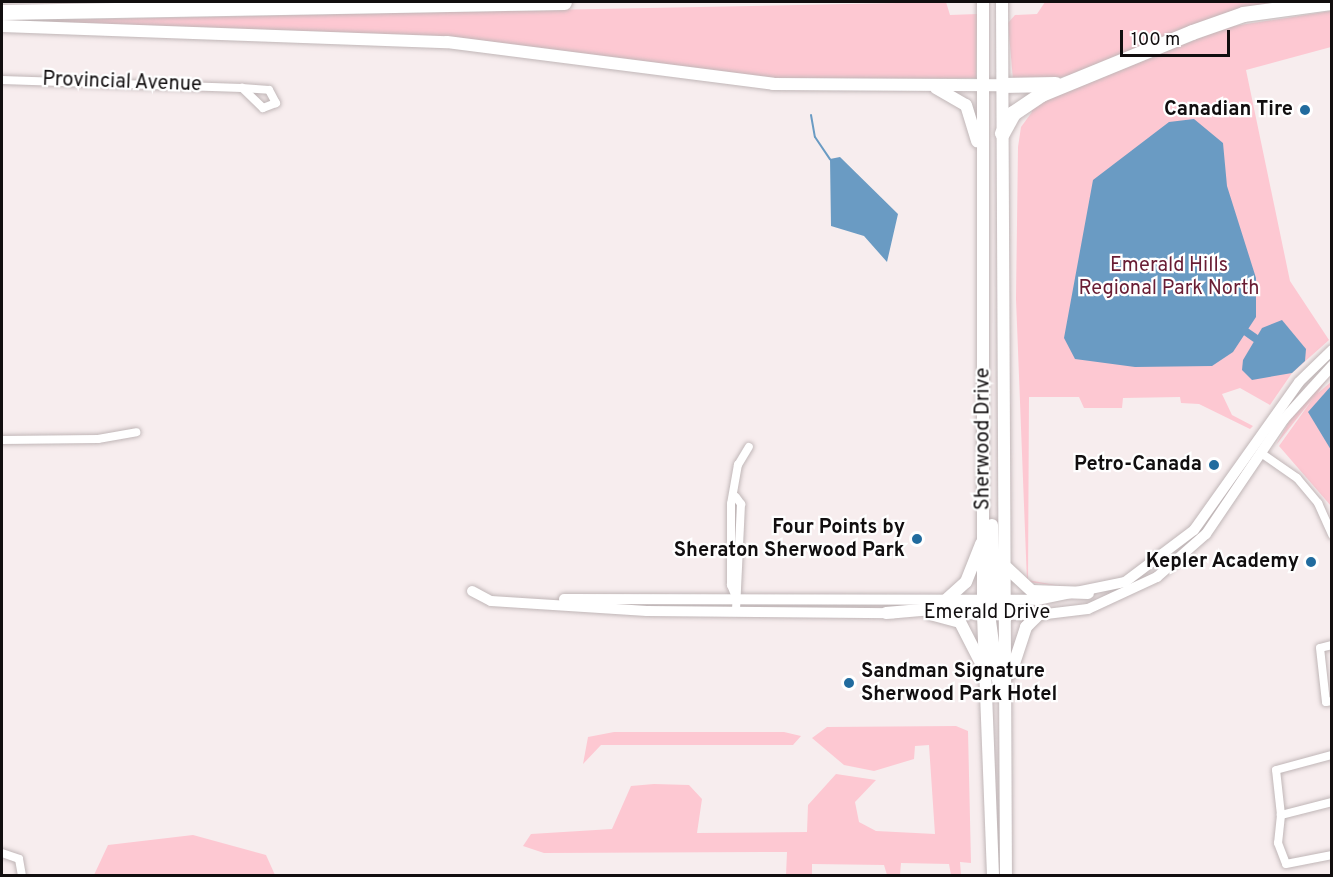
<!DOCTYPE html>
<style>
body{margin:0}
#map{position:relative;width:1333px;height:877px;overflow:hidden;background:#f7edee;font-family:Overpass,sans-serif}
div>[style]{position:absolute}
.green>*{inset:0;background:#fdc8d2}
.water>*{inset:0;background:#6a9bc3}
.stream>*{height:2px;margin:-1px;padding:0 1px;transform-origin:1px;border-radius:1px;background:#6a9bc3}
.canal>*{height:8px;margin:-4px;padding:0 4px;transform-origin:4px;border-radius:4px;background:#6a9bc3}
.roads{filter:drop-shadow(0 0 2px #c0b6b7) drop-shadow(0 0 2px #c0b6b7)}
.minor>*{height:8px;margin:-4px;padding:0 4px;transform-origin:4px;border-radius:4px;background:#fff}
.tertiary>*{height:10px;margin:-5px;padding:0 5px;transform-origin:5px;border-radius:5px;background:#fff}
.secondary>*{height:12px;margin:-6px;padding:0 6px;transform-origin:6px;border-radius:6px;background:#fff}
.motorway>*{height:15px;margin:-7.5px;padding:0 7.5px;transform-origin:7.5px;border-radius:7.5px;background:#fff}
.dots>*{width:16px;height:16px;translate:-50% -50%;box-sizing:border-box;border:3px solid #fff;border-radius:50%}
span{translate:-50% -50%;white-space:nowrap;text-align:center;line-height:1.15;-webkit-text-stroke:4.5px #fff;paint-order:stroke}
.street-label{font-size:20px;color:#110e0f}
.poi-label{font-size:20px;color:#110e0f;font-weight:700}
.right{translate:-100% -50%;text-align:right}
.left{translate:0 -50%;text-align:left}
.park-label{font-size:20px;color:#691d34}
.frame{position:absolute;inset:0;border:3px solid #110e0f;pointer-events:none}
.scale{position:absolute;left:1120px;top:30px;width:110px;height:27px;box-sizing:border-box;border:3px solid #110e0f;border-top:0;padding-left:8px;font-size:18px;line-height:21px;white-space:nowrap;color:#110e0f;-webkit-text-stroke:4px #fff;paint-order:stroke}
</style>
<div id="map">
<div class="green">
<div style="clip-path:polygon(946px 2px,950px 15px,977px 14px,976px 78px,783px 80px,416px 35px,2px 21px)"></div>
<div style="clip-path:polygon(1045px 2px,1319px 2px,1295px 3px,1087px 72px,1042px 81px,1013px 80px,1008px 23px,1015px 15px,1037px 14px)"></div>
<div style="clip-path:polygon(1331px 11px,1331px 47px,1246px 70px,1290px 281px,1329px 340px,1292px 373px,1270px 405px,1240px 388px,1222px 394px,1232px 415px,1253px 426px,1250px 429px,1199px 404px,1181px 403px,1180px 397px,1123px 398px,1122px 408px,1084px 408px,1079px 397px,1029px 397px,1028px 580px,1061px 586px,1027px 582px,1016px 299px,1018px 147px,1021px 127px,1032px 112px,1029px 107px,1227px 27px)"></div>
<div style="clip-path:polygon(1331px 373px,1318px 393px,1331px 382px,1331px 506px,1279px 446px,1314px 397px,1276px 445px,1291px 418px)"></div>
<div style="clip-path:polygon(956px 726px,968px 731px,971px 863px,960px 862px,961px 875px,951px 875px,949px 864px,901px 863px,900px 875px,887px 875px,884px 865px,812px 864px,812px 875px,786px 875px,787px 852px,544px 853px,523px 846px,531px 834px,612px 829px,631px 786px,654px 784px,689px 785px,702px 799px,697px 833px,807px 832px,808px 805px,836px 774px,876px 780px,855px 802px,859px 822px,876px 831px,935px 834px,929px 745px,915px 746px,914px 759px,874px 771px,844px 765px,812px 738px,827px 727px)"></div>
<div style="clip-path:polygon(614px 732px,784px 732px,801px 736px,793px 745px,601px 745px,583px 764px,588px 737px)"></div>
<div style="clip-path:polygon(193px 835px,266px 855px,275px 875px,94px 875px,108px 845px)"></div>
</div>
<div class="water">
<div style="clip-path:polygon(1194px 119px,1223px 143px,1227px 186px,1256px 278px,1256px 317px,1233px 352px,1212px 366px,1135px 367px,1075px 359px,1064px 338px,1093px 180px,1169px 122px)"></div>
<div style="clip-path:polygon(840px 157px,898px 214px,887px 262px,864px 236px,831px 226px,830px 159px)"></div>
<div style="clip-path:polygon(1282px 320px,1306px 349px,1305px 361px,1292px 373px,1252px 380px,1242px 370px,1243px 360px,1262px 328px)"></div>
<div style="clip-path:polygon(1331px 386px,1331px 450px,1308px 412px)"></div>
</div>
<div class="stream">
<div style="left:811px;top:115px;width:22px;rotate:80deg"></div>
<div style="left:815px;top:137px;width:27px;rotate:56deg"></div>
</div>
<div class="canal">
<div style="left:1245px;top:331px;width:12px;rotate:35deg"></div>
</div>
<div class="roads">
<div class="minor">
<div style="left:2px;top:80px;width:240px;rotate:1.9deg"></div>
<div style="left:242px;top:88px;width:27px;rotate:4deg"></div>
<div style="left:269px;top:90px;width:15px;rotate:62deg"></div>
<div style="left:276px;top:103px;width:14px;rotate:159deg"></div>
<div style="left:263px;top:108px;width:29px;rotate:-136deg"></div>
<div style="left:2px;top:440px;width:96px;rotate:-0.6deg"></div>
<div style="left:98px;top:439px;width:39px;rotate:-10deg"></div>
<div style="left:1261px;top:453px;width:44px;rotate:34.8deg"></div>
<div style="left:1297px;top:478px;width:33px;rotate:50deg"></div>
<div style="left:1318px;top:503px;width:35px;rotate:66deg"></div>
<div style="left:736px;top:497px;width:9px;rotate:54deg"></div>
<div style="left:741px;top:504px;width:108px;rotate:92.7deg"></div>
<div style="left:736px;top:597px;width:13px;rotate:-113deg"></div>
<div style="left:731px;top:585px;width:81px;rotate:-90deg"></div>
<div style="left:731px;top:504px;width:40px;rotate:-80deg"></div>
<div style="left:738px;top:465px;width:21px;rotate:-59deg"></div>
<div style="left:1332px;top:645px;width:12px;rotate:166deg"></div>
<div style="left:1320px;top:648px;width:54px;rotate:83.7deg"></div>
<div style="left:1326px;top:702px;width:6px;rotate:-9deg"></div>
<div style="left:1332px;top:802px;width:53px;rotate:165.7deg"></div>
<div style="left:1281px;top:815px;width:28px;rotate:96deg"></div>
<div style="left:1278px;top:843px;width:22px;rotate:69deg"></div>
<div style="left:1286px;top:864px;width:47px;rotate:-11.1deg"></div>
<div style="left:1281px;top:815px;width:45px;rotate:-96.3deg"></div>
<div style="left:1276px;top:770px;width:58px;rotate:-15deg"></div>
<div style="left:2px;top:853px;width:18px;rotate:19deg"></div>
<div style="left:19px;top:859px;width:17px;rotate:80deg"></div>
</div>
<div class="tertiary">
<div style="left:472px;top:591px;width:21px;rotate:28deg"></div>
<div style="left:491px;top:601px;width:156px;rotate:3.7deg"></div>
<div style="left:647px;top:611px;width:247px;rotate:0.5deg"></div>
<div style="left:564px;top:599px;width:473px;rotate:0.1deg"></div>
<div style="left:1037px;top:600px;width:90px;rotate:-11.6deg"></div>
<div style="left:1125px;top:582px;width:86px;rotate:-37deg"></div>
<div style="left:1194px;top:530px;width:181px;rotate:-54.6deg"></div>
<div style="left:1299px;top:382px;width:46px;rotate:-44.1deg"></div>
<div style="left:943px;top:614px;width:95px;rotate:0.6deg"></div>
<div style="left:1038px;top:615px;width:50px;rotate:-6.8deg"></div>
<div style="left:1088px;top:609px;width:76px;rotate:-24.9deg"></div>
<div style="left:1157px;top:577px;width:65px;rotate:-41.3deg"></div>
<div style="left:1206px;top:534px;width:139px;rotate:-55.9deg"></div>
<div style="left:1284px;top:419px;width:72px;rotate:-47.8deg"></div>
</div>
<div class="secondary">
<div style="left:983px;top:2px;width:613px;rotate:90deg"></div>
<div style="left:983px;top:615px;width:261px;rotate:87.8deg"></div>
<div style="left:1002px;top:2px;width:874px;rotate:89.74deg"></div>
<div style="left:2px;top:26px;width:445px;rotate:2.1deg"></div>
<div style="left:447px;top:42px;width:329px;rotate:7.3deg"></div>
<div style="left:773px;top:84px;width:229px;rotate:0.3deg"></div>
<div style="left:936px;top:88px;width:34px;rotate:30deg"></div>
<div style="left:966px;top:105px;width:38px;rotate:73deg"></div>
<div style="left:992px;top:525px;width:75px;rotate:87.7deg"></div>
<div style="left:995px;top:600px;width:20px;rotate:53deg"></div>
<div style="left:1007px;top:568px;width:34px;rotate:43deg"></div>
<div style="left:1032px;top:591px;width:56px;rotate:2deg"></div>
<div style="left:947px;top:599px;width:25px;rotate:-42deg"></div>
<div style="left:966px;top:582px;width:41px;rotate:-68.5deg"></div>
<div style="left:988px;top:606px;width:90px;rotate:82.3deg"></div>
<div style="left:886px;top:613px;width:105px;rotate:-4.9deg"></div>
<div style="left:930px;top:614px;width:31px;rotate:15deg"></div>
<div style="left:960px;top:622px;width:46px;rotate:62.9deg"></div>
<div style="left:1011px;top:673px;width:48px;rotate:-71.9deg"></div>
<div style="left:1026px;top:627px;width:17px;rotate:-45deg"></div>
</div>
<div class="motorway">
<div style="left:2px;top:12px;width:562px;rotate:-1.02deg"></div>
<div style="left:1002px;top:85px;width:53px;rotate:-1.1deg"></div>
<div style="left:1002px;top:133px;width:23px;rotate:-61deg"></div>
<div style="left:1013px;top:113px;width:34px;rotate:-34deg"></div>
<div style="left:1041px;top:94px;width:163px;rotate:-22.3deg"></div>
<div style="left:1192px;top:32px;width:54px;rotate:-19.4deg"></div>
<div style="left:1243px;top:14px;width:90px;rotate:-7.7deg"></div>
</div>
</div>
<div class="dots">
<div style="left:1305px;top:110px;background:#216b9e"></div>
<div style="left:1214px;top:465px;background:#216b9e"></div>
<div style="left:917px;top:539px;background:#216b9e"></div>
<div style="left:1311px;top:562px;background:#216b9e"></div>
<div style="left:849px;top:683px;background:#216b9e"></div>
</div>
<div class="street-label">
<span style="left:122px;top:83px;rotate:2deg">Provincial Avenue</span>
<span style="left:984px;top:439px;rotate:-90deg">Sherwood Drive</span>
<span style="left:987px;top:613px">Emerald Drive</span>
</div>
<div class="poi-label">
<span class="right" style="left:1293px;top:110px">Canadian Tire</span>
<span class="right" style="left:1202px;top:465px">Petro-Canada</span>
<span class="right" style="left:905px;top:540px">Four Points by<br>Sheraton Sherwood Park</span>
<span class="right" style="left:1299px;top:562px">Kepler Academy</span>
<span class="left" style="left:861px;top:684px">Sandman Signature<br>Sherwood Park Hotel</span>
</div>
<div class="park-label">
<span style="left:1169px;top:278px">Emerald Hills<br>Regional Park North</span>
</div>
<div class="frame"></div>
<div class="scale">100 m</div>
</div>
